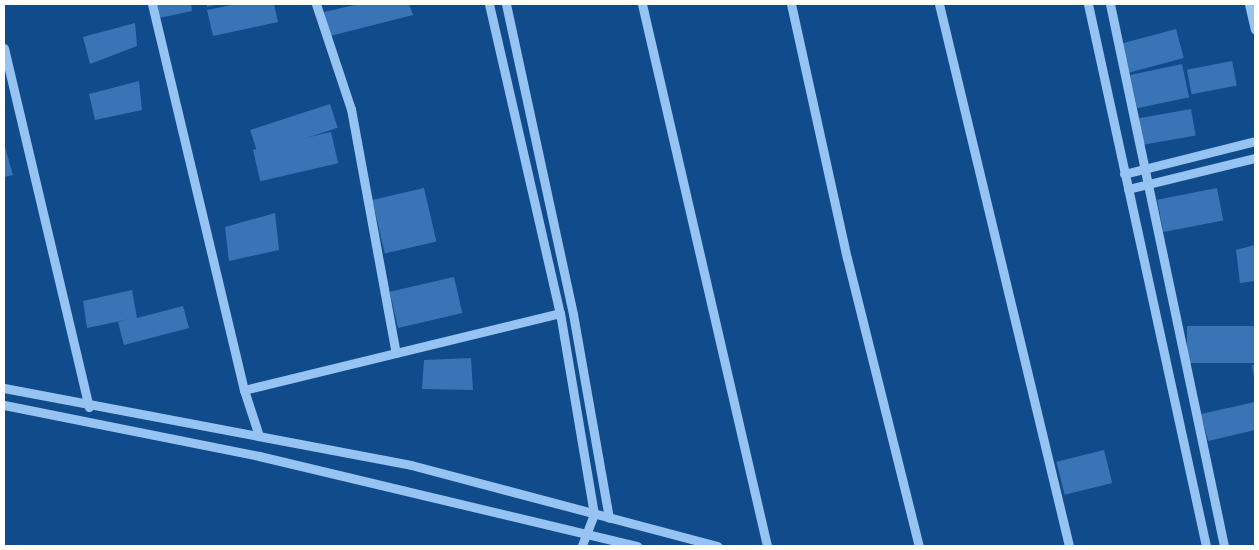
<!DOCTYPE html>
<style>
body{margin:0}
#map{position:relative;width:1259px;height:550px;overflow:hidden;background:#104b8c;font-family:Raleway,sans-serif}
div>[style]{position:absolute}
.building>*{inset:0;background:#3975b6;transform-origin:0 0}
.minor>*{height:9px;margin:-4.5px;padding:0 4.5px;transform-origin:4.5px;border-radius:4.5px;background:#97c3f2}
span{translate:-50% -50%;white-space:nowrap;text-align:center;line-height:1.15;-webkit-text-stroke:5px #104b8c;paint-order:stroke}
.frame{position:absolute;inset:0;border:5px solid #fff;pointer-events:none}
</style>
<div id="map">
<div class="building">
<div style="clip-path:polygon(156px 4px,191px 4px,192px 11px,159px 18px)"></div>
<div style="clip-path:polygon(206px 4px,220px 4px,207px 7px)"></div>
<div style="clip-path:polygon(236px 4px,274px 4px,278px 22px,213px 36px,207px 10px)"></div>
<div style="clip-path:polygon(359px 4px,409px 4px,413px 15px,330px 36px,324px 12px)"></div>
<div style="clip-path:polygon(135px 23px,137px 46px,90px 64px,83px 37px)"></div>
<div style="left:1176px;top:29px;width:30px;height:57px;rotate:75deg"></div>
<div style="left:1232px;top:61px;width:25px;height:46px;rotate:79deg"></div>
<div style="left:1182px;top:64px;width:34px;height:53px;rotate:78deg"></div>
<div style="clip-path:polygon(139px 81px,142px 110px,95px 120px,89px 94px)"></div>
<div style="left:330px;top:104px;width:25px;height:84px;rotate:72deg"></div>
<div style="left:1191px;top:109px;width:27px;height:53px;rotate:80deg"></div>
<div style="left:331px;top:132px;width:32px;height:80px;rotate:77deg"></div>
<div style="clip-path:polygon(4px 144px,13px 175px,4px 177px)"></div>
<div style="left:424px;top:188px;width:55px;height:53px;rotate:77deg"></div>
<div style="left:1217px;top:188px;width:33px;height:61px;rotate:79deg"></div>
<div style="clip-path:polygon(275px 213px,279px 250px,229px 261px,225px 227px)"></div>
<div style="clip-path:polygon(1255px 245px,1255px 281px,1240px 283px,1236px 250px)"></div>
<div style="left:454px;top:277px;width:37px;height:66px;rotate:77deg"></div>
<div style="clip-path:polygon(132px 290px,137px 318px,183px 306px,189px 328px,124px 345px,118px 322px,130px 319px,87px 328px,83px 301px)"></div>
<div style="left:1255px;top:326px;width:37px;height:68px;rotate:90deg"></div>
<div style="clip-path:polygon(471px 358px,473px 390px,422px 389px,424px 360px)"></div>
<div style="clip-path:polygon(1252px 365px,1255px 365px,1255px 377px,1254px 377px)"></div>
<div style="clip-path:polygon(1255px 402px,1255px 430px,1208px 441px,1201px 414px)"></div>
<div style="left:1104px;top:450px;width:34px;height:49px;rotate:76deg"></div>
</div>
<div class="minor">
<div style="left:152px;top:4px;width:397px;rotate:76.6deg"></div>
<div style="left:244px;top:390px;width:48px;rotate:71.9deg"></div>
<div style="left:316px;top:4px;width:111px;rotate:71.6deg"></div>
<div style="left:351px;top:109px;width:248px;rotate:79.6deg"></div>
<div style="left:489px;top:4px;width:317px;rotate:77.1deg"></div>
<div style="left:560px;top:313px;width:204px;rotate:80.4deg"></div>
<div style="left:594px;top:514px;width:34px;rotate:111deg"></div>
<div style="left:506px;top:4px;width:317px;rotate:77.8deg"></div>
<div style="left:573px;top:314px;width:207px;rotate:80deg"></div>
<div style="left:642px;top:4px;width:556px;rotate:77.01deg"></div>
<div style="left:791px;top:4px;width:260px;rotate:77.6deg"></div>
<div style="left:847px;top:258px;width:297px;rotate:76deg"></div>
<div style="left:939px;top:4px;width:557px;rotate:76.51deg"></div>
<div style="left:1088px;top:4px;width:555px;rotate:77.72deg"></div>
<div style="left:1110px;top:4px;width:554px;rotate:78.12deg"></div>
<div style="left:1249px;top:4px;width:26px;rotate:77deg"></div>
<div style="left:4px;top:48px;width:369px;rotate:76.7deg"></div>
<div style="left:1124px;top:174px;width:135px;rotate:-14.1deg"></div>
<div style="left:1128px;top:189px;width:131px;rotate:-13.7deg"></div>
<div style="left:4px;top:388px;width:414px;rotate:10.7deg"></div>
<div style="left:411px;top:465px;width:317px;rotate:14.8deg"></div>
<div style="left:244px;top:390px;width:325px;rotate:-13.7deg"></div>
<div style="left:4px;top:405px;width:260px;rotate:11.3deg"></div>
<div style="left:259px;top:456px;width:389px;rotate:13.4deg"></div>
</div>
<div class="frame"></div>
</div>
